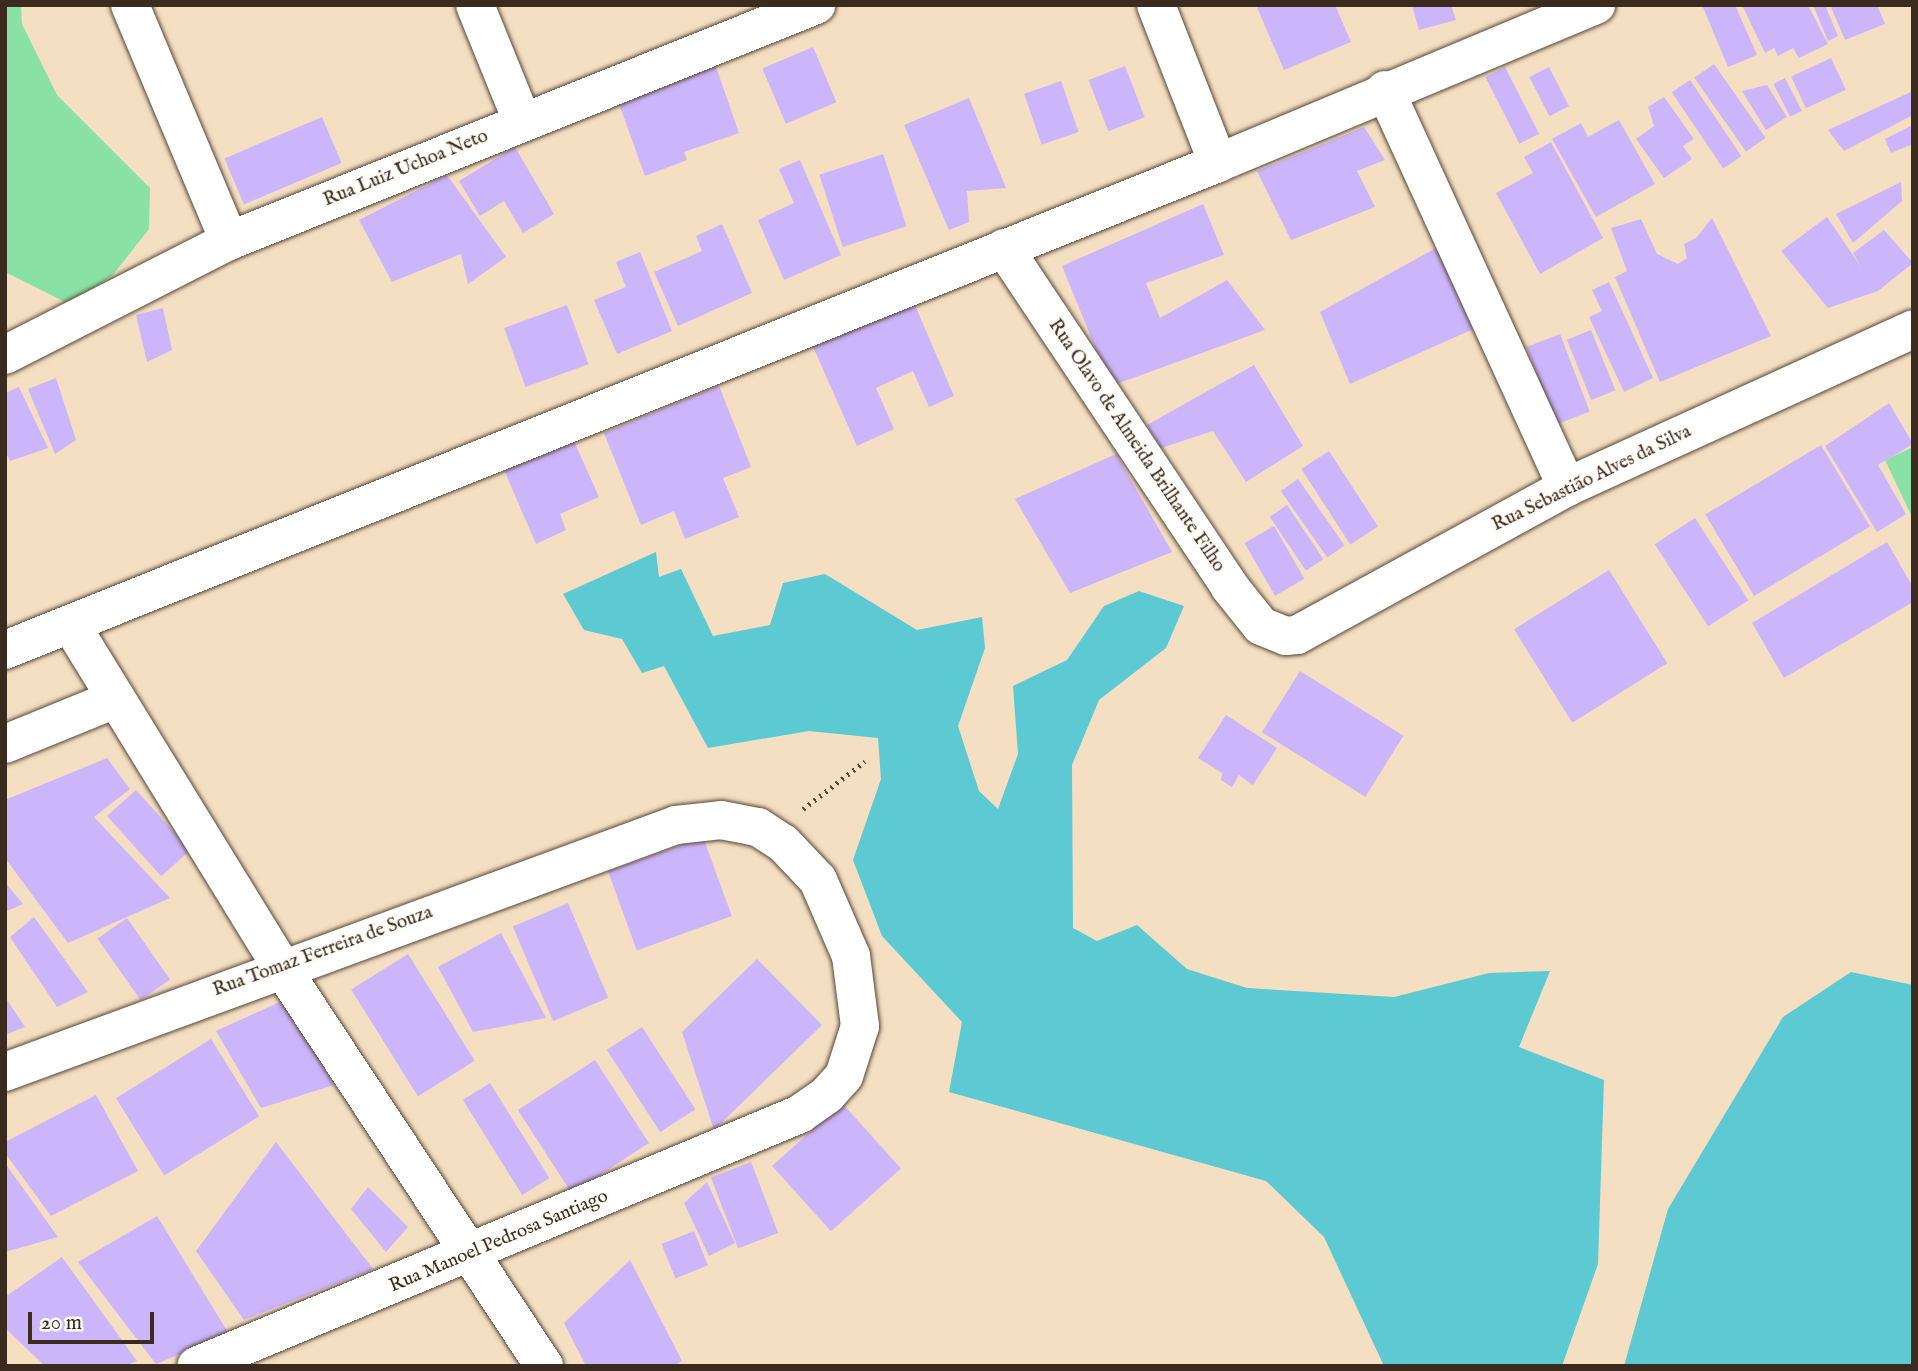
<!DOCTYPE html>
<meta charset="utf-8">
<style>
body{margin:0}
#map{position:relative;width:1918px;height:1371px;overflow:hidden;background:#f4dfc2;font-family:"IM FELL English",serif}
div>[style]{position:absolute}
.green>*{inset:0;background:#89e1a5}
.water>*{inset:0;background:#5dc9d2}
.building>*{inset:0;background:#cdb5fc;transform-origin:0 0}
.path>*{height:4.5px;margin-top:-2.25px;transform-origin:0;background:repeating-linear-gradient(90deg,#574537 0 2px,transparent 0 7px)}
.roads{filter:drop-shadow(0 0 2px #574537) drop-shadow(0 0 2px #574537)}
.minor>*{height:38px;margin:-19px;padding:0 19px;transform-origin:19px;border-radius:19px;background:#fff}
.major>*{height:38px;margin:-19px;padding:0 19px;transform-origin:19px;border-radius:19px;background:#fff}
span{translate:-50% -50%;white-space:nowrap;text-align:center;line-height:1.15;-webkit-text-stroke:6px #fdfcf7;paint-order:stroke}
.street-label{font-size:19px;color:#3b2a1e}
.frame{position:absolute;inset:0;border:7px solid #3b2a1e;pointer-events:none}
.scale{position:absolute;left:28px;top:1312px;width:126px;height:32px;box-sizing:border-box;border:4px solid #3b2a1e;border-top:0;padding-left:9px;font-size:21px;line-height:24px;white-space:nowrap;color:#3b2a1e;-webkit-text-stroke:5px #fdfcf7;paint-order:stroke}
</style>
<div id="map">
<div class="green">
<div style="clip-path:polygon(5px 5px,21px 5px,22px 24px,57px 95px,150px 188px,149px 229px,112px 276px,69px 304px,5px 272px)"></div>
<div style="clip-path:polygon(1913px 447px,1913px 519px,1885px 460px)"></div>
</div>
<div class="water">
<div style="clip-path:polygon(656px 552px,659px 577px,681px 569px,713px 636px,770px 625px,783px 583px,825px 574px,917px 630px,982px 617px,985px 648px,958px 726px,979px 791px,998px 809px,1018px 754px,1013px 686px,1067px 660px,1104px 606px,1139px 591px,1184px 606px,1166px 648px,1099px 700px,1072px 765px,1073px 928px,1097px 941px,1137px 925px,1187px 969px,1247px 988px,1394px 997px,1489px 973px,1550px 971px,1519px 1047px,1604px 1080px,1598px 1264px,1562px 1366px,1384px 1366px,1324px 1237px,1266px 1181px,949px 1092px,962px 1022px,882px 936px,853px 860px,881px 779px,878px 738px,809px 731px,708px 748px,664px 666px,642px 673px,622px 639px,584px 630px,563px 594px)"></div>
<div style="clip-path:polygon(1851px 972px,1913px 985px,1913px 1366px,1624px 1366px,1668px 1209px,1783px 1017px)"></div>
</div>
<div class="building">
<div style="clip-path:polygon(1256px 5px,1335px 5px,1351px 42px,1284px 70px)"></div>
<div style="clip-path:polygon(1412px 5px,1451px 5px,1456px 20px,1419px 30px)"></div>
<div style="clip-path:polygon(1702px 5px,1735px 5px,1757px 55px,1728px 67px)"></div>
<div style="clip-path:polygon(1742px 5px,1808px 5px,1828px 44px,1799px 58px,1793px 48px,1778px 56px,1774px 48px,1765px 53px)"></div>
<div style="clip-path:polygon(1813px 5px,1825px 5px,1838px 36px,1828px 41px)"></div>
<div style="clip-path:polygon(1830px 5px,1877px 5px,1885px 24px,1845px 40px)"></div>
<div style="left:813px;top:47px;width:60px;height:55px;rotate:67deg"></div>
<div style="left:1831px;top:58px;width:35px;height:44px;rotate:65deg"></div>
<div style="clip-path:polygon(714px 61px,739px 133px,684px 152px,687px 160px,645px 176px,614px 90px)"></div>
<div style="left:1714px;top:64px;width:90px;height:24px;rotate:55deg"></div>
<div style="left:1125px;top:66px;width:55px;height:39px;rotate:69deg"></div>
<div style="left:1505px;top:67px;width:75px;height:22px;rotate:63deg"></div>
<div style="left:1549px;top:67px;width:44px;height:22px;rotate:63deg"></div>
<div style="left:1785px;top:78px;width:37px;height:13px;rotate:63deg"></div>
<div style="left:1690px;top:80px;width:92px;height:22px;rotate:56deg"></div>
<div style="left:1061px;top:81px;width:54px;height:39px;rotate:71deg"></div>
<div style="clip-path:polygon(1767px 85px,1787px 117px,1766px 130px,1742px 91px)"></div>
<div style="clip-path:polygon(1913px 91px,1913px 115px,1844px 151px,1828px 130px)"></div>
<div style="clip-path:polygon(1664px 97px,1694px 139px,1683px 146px,1692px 159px,1664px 178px,1636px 139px,1654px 126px,1648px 107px)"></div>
<div style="clip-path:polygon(969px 98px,1006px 188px,967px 191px,969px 222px,949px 230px,904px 125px)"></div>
<div style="left:322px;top:117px;width:50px;height:106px;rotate:67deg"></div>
<div style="clip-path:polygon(1619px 120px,1655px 184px,1596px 217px,1552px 139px,1581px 123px,1588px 137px)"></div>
<div style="clip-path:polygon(1913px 125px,1913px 144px,1891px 153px,1885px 139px)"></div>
<div style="clip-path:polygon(1364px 127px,1385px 160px,1357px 171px,1375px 207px,1291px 240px,1257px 171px)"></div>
<div style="clip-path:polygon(1551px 142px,1603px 238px,1540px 274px,1496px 193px,1533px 173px,1524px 157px)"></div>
<div style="clip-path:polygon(515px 147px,554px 214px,523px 233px,504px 201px,480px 216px,459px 181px)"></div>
<div style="left:883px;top:154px;width:76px;height:67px;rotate:72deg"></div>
<div style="clip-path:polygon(800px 160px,841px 255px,784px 280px,758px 220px,794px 203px,779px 169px)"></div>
<div style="clip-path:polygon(447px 175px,506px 257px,468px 284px,461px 254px,392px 282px,359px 220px)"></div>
<div style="clip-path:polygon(1901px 182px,1902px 201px,1853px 243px,1836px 214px)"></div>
<div style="clip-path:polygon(1203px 204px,1224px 255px,1146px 283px,1160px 318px,1227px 280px,1265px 330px,1111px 386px,1062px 266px)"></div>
<div style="clip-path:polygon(1827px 217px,1861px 267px,1853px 253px,1884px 230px,1913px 263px,1878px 291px,1828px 308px,1781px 251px)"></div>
<div style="clip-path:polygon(1712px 218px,1771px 336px,1660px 382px,1615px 277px,1627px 271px,1611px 228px,1641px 219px,1657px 254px,1678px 264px,1687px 258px,1684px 244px,1696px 238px)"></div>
<div style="clip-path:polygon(722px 224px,752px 293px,678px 326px,654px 272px,702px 251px,696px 236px)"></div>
<div style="clip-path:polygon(1436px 248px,1480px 326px,1350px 384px,1320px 312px)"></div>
<div style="clip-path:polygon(640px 252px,672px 331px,617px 354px,594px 300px,626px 287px,616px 262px)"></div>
<div style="clip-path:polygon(1609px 282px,1653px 378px,1624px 392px,1589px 317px,1602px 311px,1592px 290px)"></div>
<div style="clip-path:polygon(911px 296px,954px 396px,929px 407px,913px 371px,876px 388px,894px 429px,857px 446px,810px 340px)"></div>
<div style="left:567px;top:305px;width:63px;height:67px;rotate:70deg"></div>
<div style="clip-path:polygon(163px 308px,172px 350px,147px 362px,136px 315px)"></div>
<div style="left:1591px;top:330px;width:65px;height:26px;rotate:68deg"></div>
<div style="left:1560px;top:334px;width:83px;height:36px;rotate:69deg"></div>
<div style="clip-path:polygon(1254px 365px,1303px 446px,1246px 482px,1213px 431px,1161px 448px,1147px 425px)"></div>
<div style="clip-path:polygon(56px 378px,76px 440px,55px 454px,28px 389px)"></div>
<div style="clip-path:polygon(719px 386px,751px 467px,723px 478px,739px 517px,685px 539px,674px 511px,641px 525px,604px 433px)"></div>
<div style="clip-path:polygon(19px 387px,48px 448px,10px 461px,5px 451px,5px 393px)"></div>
<div style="clip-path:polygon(1889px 403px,1913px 444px,1878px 465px,1906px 514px,1877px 532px,1825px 446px)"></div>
<div style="clip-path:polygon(573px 439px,599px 497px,560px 514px,566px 530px,536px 544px,504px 470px)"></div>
<div style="left:1821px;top:445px;width:95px;height:135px;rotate:59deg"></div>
<div style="left:1329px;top:451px;width:90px;height:33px;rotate:57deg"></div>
<div style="clip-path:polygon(1116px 454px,1172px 552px,1070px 593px,1015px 499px)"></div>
<div style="left:1298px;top:479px;width:81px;height:21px;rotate:55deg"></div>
<div style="left:1287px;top:505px;width:65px;height:21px;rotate:56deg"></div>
<div style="left:1695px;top:518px;width:98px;height:48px;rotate:57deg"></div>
<div style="left:1274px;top:526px;width:61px;height:34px;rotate:60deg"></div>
<div style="clip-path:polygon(1887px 542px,1913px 587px,1913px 602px,1784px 678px,1752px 623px)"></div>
<div style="left:1609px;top:570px;width:110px;height:112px;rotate:58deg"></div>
<div style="left:1300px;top:671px;width:122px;height:72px;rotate:32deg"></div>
<div style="clip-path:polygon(1226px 715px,1277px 748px,1253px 785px,1239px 775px,1232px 787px,1221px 780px,1222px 773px,1198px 758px)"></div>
<div style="clip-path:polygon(107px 758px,130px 789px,94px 817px,170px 898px,68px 943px,5px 858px,5px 800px)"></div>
<div style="left:136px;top:790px;width:81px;height:39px;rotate:48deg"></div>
<div style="left:703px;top:837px;width:84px;height:101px;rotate:70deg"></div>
<div style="clip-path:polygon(5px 882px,23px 904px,5px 912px)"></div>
<div style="left:568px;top:903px;width:103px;height:60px;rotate:67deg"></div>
<div style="clip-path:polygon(34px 917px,88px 992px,57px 1007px,10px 937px)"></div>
<div style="left:127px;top:918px;width:75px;height:36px;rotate:55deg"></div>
<div style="clip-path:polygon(501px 933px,546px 1018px,473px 1032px,438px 967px)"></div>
<div style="left:408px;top:954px;width:126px;height:67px;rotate:58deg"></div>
<div style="clip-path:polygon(757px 959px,822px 1025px,714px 1130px,682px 1032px)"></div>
<div style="clip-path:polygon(5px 997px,25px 1027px,5px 1035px)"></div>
<div style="clip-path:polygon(284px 1000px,334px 1085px,261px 1108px,216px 1031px)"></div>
<div style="left:642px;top:1027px;width:98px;height:42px;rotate:57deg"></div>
<div style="left:211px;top:1039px;width:91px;height:112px;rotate:58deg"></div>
<div style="left:595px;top:1060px;width:99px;height:92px;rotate:57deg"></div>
<div style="left:490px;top:1083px;width:112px;height:32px;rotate:58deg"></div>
<div style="clip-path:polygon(96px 1095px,138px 1171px,51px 1216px,5px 1153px,5px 1142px)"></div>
<div style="left:842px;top:1103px;width:88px;height:94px;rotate:48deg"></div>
<div style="clip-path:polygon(276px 1142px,373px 1269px,244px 1320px,196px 1251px)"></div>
<div style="left:751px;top:1162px;width:76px;height:43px;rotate:69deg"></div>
<div style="clip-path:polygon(5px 1163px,58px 1237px,5px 1252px)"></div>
<div style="clip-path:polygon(707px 1182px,735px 1243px,709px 1256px,684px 1203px)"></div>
<div style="clip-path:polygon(368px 1187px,408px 1227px,386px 1252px,351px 1209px)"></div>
<div style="clip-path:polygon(157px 1216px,229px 1334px,156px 1364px,78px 1262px)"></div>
<div style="left:694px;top:1231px;width:37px;height:35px;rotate:68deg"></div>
<div style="clip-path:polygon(62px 1257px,137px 1361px,124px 1366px,45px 1366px,5px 1328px,5px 1297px)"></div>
<div style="clip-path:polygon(630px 1260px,682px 1361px,674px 1366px,586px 1366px,564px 1323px)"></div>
</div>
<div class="path">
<div style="left:803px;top:809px;width:78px;rotate:-37.7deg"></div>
</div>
<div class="roads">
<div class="minor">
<div style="left:130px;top:5px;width:256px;rotate:67.2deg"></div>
<div style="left:475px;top:5px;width:125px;rotate:67.9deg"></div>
<div style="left:1156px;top:5px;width:170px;rotate:68.6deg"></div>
<div style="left:1385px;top:90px;width:437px;rotate:65.4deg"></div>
<div style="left:1004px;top:248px;width:406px;rotate:56.3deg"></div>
<div style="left:1229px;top:586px;width:51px;rotate:51.3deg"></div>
<div style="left:1261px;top:626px;width:27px;rotate:22deg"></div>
<div style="left:1286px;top:636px;width:11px;rotate:-5deg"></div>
<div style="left:1297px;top:635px;width:308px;rotate:-28.7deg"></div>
<div style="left:1567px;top:487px;width:380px;rotate:-24.5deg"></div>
<div style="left:5px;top:355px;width:251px;rotate:-27deg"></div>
<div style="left:229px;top:241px;width:633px;rotate:-21.9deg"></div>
<div style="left:71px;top:625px;width:401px;rotate:58.4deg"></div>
<div style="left:281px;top:967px;width:478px;rotate:56.6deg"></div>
<div style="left:5px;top:744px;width:119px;rotate:-22.2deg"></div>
<div style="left:5px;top:1072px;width:715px;rotate:-20.21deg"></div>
<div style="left:676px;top:825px;width:45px;rotate:-6.3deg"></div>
<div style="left:721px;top:820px;width:38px;rotate:11deg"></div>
<div style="left:758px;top:827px;width:30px;rotate:33deg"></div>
<div style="left:783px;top:843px;width:51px;rotate:46.6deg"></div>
<div style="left:818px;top:880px;width:83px;rotate:66.5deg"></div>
<div style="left:851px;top:956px;width:71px;rotate:82.7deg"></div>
<div style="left:860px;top:1026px;width:52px;rotate:107.7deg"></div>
<div style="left:844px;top:1076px;width:25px;rotate:132deg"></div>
<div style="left:827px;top:1095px;width:33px;rotate:145deg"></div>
<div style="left:800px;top:1114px;width:654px;rotate:157.35deg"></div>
</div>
<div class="major">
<div style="left:5px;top:650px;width:1307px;rotate:-21.87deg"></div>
<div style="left:1218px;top:163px;width:410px;rotate:-22.7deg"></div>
</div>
</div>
<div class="street-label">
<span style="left:406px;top:169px;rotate:-22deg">Rua Luiz Uchoa Neto</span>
<span style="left:1136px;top:446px;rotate:56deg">Rua Olavo de Almeida Brilhante Filho</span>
<span style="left:1592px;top:479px;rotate:-26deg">Rua Sebastião Alves da Silva</span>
<span style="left:323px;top:952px;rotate:-20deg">Rua Tomaz Ferreira de Souza</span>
<span style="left:499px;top:1242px;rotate:-23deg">Rua Manoel Pedrosa Santiago</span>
</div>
<div class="frame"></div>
<div class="scale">20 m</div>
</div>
